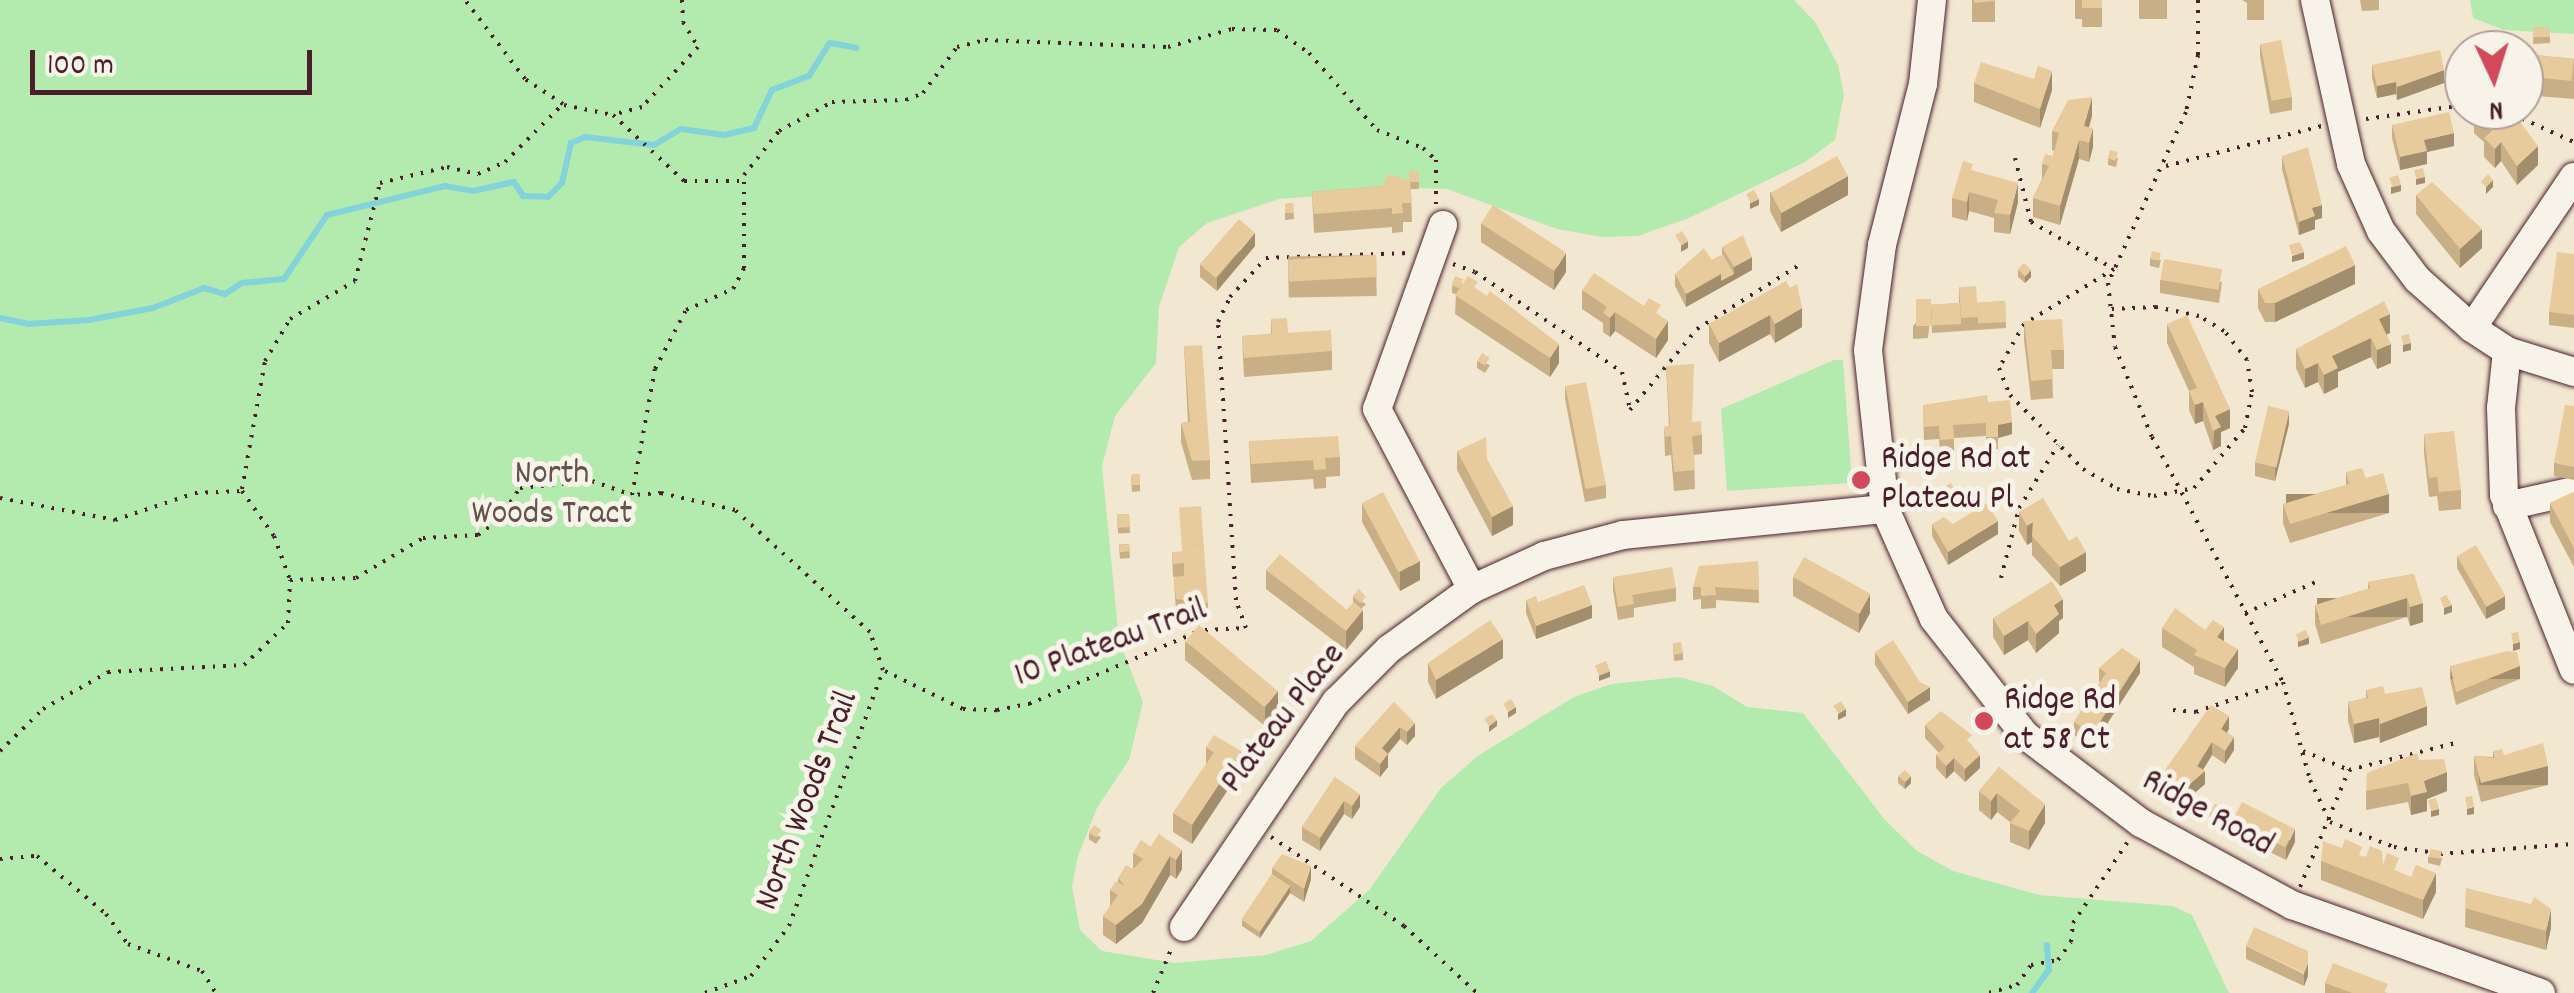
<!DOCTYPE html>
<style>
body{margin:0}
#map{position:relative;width:2574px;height:993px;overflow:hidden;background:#f2e7d1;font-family:Dekko,sans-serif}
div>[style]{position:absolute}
.green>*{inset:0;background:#b3ebaf}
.stream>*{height:6px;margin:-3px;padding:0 3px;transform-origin:3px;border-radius:3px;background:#82d3da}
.path>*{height:4px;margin-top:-2px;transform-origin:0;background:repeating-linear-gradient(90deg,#4a1f2b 0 2.5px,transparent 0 10.5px)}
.roads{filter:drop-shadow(0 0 2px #4a1f2b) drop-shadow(0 0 2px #4a1f2b)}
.minor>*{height:28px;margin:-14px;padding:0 14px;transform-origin:14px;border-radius:14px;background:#f7f3e8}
.wall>*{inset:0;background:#c8af86;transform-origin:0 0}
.shaded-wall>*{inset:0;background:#a28e6d;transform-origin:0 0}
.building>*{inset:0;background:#e8cb9c;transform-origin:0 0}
.dots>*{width:28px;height:28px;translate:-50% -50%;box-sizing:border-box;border:5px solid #f7f3e8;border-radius:50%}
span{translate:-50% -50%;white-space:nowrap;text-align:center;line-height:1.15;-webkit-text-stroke:10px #f7f3e8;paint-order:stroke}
.poi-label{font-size:35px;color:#4a1f2b}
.left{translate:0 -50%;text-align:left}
.park-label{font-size:35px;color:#64524c}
.street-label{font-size:35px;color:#4a1f2b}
.north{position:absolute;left:2444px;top:30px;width:100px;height:100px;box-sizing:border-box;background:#f7f3e8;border:2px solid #b29e9c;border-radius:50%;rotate:176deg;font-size:28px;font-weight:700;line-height:40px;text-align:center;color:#4a1f2b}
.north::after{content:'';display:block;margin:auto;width:35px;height:45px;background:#d1495b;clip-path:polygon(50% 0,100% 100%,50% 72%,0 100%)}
.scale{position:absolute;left:30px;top:50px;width:282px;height:45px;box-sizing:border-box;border:5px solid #4a1f2b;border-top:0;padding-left:12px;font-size:30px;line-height:35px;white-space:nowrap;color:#4a1f2b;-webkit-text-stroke:8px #f7f3e8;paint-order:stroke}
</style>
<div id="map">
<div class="green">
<div style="clip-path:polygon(0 0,1794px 0,1815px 22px,1838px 65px,1844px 95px,1835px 140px,1805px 162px,1689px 218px,1638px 236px,1602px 237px,1557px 229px,1447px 189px,1418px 188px,1279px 199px,1207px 223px,1179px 247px,1159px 307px,1156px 363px,1115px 416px,1102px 466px,1119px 640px,1143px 702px,1129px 760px,1097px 808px,1078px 856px,1072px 886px,1080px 930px,1102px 951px,1175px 963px,1266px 955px,1311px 941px,1370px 889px,1441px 788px,1479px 755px,1574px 697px,1612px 684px,1679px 677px,1713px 686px,1747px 707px,1803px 713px,1885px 820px,1917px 851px,1953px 871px,2039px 895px,2173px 906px,2192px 915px,2229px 993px,0 993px)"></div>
<div style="clip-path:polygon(2470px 0,2574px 0,2574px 34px,2504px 30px,2473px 18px)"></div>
<div style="clip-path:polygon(1834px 360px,1843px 360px,1852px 483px,1727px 491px,1721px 409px)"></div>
</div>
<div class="stream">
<div style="left:0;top:318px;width:29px;rotate:12deg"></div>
<div style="left:28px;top:324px;width:61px;rotate:-3.8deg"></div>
<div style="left:89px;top:320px;width:65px;rotate:-10.6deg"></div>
<div style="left:153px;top:308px;width:55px;rotate:-21.4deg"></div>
<div style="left:204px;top:288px;width:22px;rotate:16deg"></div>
<div style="left:225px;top:294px;width:20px;rotate:-33deg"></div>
<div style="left:242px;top:283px;width:42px;rotate:-5.4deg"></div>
<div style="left:284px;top:279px;width:77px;rotate:-56.1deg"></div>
<div style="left:327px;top:215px;width:122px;rotate:-13.8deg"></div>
<div style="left:445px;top:186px;width:28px;rotate:10deg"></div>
<div style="left:473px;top:191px;width:42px;rotate:-12.4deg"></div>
<div style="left:514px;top:182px;width:17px;rotate:57deg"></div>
<div style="left:523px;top:196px;width:25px;rotate:2deg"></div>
<div style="left:548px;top:197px;width:20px;rotate:-45deg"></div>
<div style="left:562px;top:183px;width:41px;rotate:-77.3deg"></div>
<div style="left:571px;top:143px;width:15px;rotate:-23deg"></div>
<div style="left:585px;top:137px;width:69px;rotate:6.6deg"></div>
<div style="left:654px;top:145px;width:31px;rotate:-31deg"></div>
<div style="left:681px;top:129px;width:43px;rotate:7.9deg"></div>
<div style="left:724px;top:135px;width:31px;rotate:-13deg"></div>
<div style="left:754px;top:128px;width:42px;rotate:-64.7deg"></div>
<div style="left:772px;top:90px;width:40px;rotate:-21deg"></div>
<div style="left:809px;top:76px;width:39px;rotate:-58deg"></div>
<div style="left:830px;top:43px;width:27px;rotate:10deg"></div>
<div style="left:2032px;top:993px;width:29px;rotate:-54deg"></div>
<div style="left:2049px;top:970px;width:25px;rotate:-95deg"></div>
</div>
<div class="path">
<div style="left:682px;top:0;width:22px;rotate:87deg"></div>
<div style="left:683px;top:22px;width:29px;rotate:59deg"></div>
<div style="left:698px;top:47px;width:82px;rotate:133deg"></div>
<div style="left:642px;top:107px;width:30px;rotate:165deg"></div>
<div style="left:613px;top:115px;width:97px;rotate:42.9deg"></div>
<div style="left:684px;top:181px;width:60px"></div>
<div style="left:2198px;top:0;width:55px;rotate:90deg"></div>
<div style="left:2198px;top:55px;width:58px;rotate:101.9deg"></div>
<div style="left:2186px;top:112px;width:188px;rotate:114.5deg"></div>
<div style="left:2108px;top:283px;width:64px;rotate:83.8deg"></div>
<div style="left:2115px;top:347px;width:97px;rotate:67.7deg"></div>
<div style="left:2152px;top:437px;width:278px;rotate:61.9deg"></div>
<div style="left:2283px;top:682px;width:102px;rotate:74.6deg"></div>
<div style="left:2310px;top:780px;width:47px;rotate:64.5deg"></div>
<div style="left:2330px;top:822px;width:69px;rotate:21.3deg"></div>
<div style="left:2394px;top:847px;width:37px;rotate:8deg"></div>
<div style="left:564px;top:105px;width:50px;rotate:11.5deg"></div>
<div style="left:2503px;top:110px;width:78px;rotate:24.3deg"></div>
<div style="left:2366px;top:119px;width:99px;rotate:-8.1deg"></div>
<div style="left:2015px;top:158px;width:66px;rotate:76deg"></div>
<div style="left:2031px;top:222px;width:95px;rotate:29.5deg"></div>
<div style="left:2114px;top:269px;width:105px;rotate:148.6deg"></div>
<div style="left:2024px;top:324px;width:51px;rotate:119.6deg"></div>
<div style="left:1999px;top:368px;width:29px;rotate:68deg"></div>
<div style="left:2010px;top:395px;width:104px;rotate:45.4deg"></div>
<div style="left:2083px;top:469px;width:39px;rotate:30deg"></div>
<div style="left:2117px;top:489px;width:38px;rotate:11deg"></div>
<div style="left:2154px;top:496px;width:41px;rotate:-11.3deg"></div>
<div style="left:2194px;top:488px;width:79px;rotate:-49.6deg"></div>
<div style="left:2245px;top:428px;width:37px;rotate:-79deg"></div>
<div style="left:2252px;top:392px;width:32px;rotate:-99deg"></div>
<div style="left:2247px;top:360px;width:37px;rotate:-128deg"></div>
<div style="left:2224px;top:331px;width:29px;rotate:-149deg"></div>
<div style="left:2199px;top:316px;width:44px;rotate:-168.2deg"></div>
<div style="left:2156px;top:307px;width:46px;rotate:177.5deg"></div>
<div style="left:2166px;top:166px;width:161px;rotate:-14.4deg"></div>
<div style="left:1453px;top:264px;width:23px;rotate:20deg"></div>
<div style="left:1475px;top:272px;width:178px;rotate:34.2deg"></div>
<div style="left:1622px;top:372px;width:39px;rotate:78deg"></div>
<div style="left:1630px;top:410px;width:105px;rotate:-50.4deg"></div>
<div style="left:1697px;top:329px;width:123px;rotate:-32deg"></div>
<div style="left:242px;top:489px;width:130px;rotate:-79.8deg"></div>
<div style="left:265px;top:361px;width:49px;rotate:-59.2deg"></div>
<div style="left:290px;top:319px;width:75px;rotate:-30.3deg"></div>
<div style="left:355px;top:281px;width:101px;rotate:-75.7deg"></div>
<div style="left:380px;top:183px;width:69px;rotate:-13.4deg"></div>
<div style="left:447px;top:167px;width:32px;rotate:13deg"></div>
<div style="left:478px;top:174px;width:30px;rotate:-24deg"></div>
<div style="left:505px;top:162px;width:82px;rotate:-45deg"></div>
<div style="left:563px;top:104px;width:45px;rotate:-146.7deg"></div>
<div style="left:525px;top:79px;width:99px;rotate:-127.2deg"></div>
<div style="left:0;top:498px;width:117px;rotate:10.8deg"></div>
<div style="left:115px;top:520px;width:84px;rotate:-18.6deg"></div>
<div style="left:195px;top:493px;width:47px;rotate:-2.4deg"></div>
<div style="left:242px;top:491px;width:55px;rotate:54.6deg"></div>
<div style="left:274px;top:536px;width:47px;rotate:70deg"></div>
<div style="left:290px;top:580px;width:66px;rotate:-1.7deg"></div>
<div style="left:356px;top:578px;width:78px;rotate:-30.8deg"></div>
<div style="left:423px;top:538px;width:55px;rotate:-3.1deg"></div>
<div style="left:478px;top:535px;width:26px;rotate:-36deg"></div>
<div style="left:499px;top:520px;width:38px;rotate:-57deg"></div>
<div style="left:520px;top:488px;width:72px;rotate:-5.6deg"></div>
<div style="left:592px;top:481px;width:42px;rotate:19.3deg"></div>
<div style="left:2001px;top:578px;width:72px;rotate:-75.6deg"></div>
<div style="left:2019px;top:508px;width:74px;rotate:-58.2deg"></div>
<div style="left:2245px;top:613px;width:77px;rotate:-23.6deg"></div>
<div style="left:1205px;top:630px;width:41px;rotate:-2.8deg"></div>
<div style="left:1246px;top:628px;width:30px;rotate:-110deg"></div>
<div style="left:1236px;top:600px;width:279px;rotate:-93.7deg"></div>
<div style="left:1218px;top:322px;width:28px;rotate:-64deg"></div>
<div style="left:1230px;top:297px;width:53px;rotate:-47.3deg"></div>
<div style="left:1266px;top:258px;width:144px;rotate:-2deg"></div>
<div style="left:885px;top:671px;width:87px;rotate:26deg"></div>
<div style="left:963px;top:709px;width:34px;rotate:2deg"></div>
<div style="left:997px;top:710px;width:33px;rotate:-11deg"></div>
<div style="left:1029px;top:704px;width:181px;rotate:-23.2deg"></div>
<div style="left:2173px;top:710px;width:23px;rotate:5deg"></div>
<div style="left:2196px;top:712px;width:92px;rotate:-19deg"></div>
<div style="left:0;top:751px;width:60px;rotate:-44.3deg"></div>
<div style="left:43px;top:709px;width:75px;rotate:-29.6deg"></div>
<div style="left:108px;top:672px;width:136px;rotate:-2.9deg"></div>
<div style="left:244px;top:665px;width:61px;rotate:-43.7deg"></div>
<div style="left:288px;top:623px;width:43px;rotate:-87.3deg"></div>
<div style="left:2303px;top:751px;width:50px;rotate:22.4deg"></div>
<div style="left:1271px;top:837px;width:160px;rotate:33.8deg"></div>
<div style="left:1404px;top:926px;width:99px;rotate:42.5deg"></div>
<div style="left:2440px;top:854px;width:134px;rotate:-4.3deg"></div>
<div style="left:0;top:859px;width:37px;rotate:-5deg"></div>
<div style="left:37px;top:856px;width:90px;rotate:40deg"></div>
<div style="left:106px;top:914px;width:37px;rotate:54deg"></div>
<div style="left:128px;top:944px;width:79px;rotate:20deg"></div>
<div style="left:202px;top:971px;width:26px;rotate:58deg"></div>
<div style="left:2300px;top:887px;width:127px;rotate:-67.3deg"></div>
<div style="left:2349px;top:770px;width:114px;rotate:-14.2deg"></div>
<div style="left:705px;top:993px;width:49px;rotate:-20.3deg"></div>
<div style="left:751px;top:976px;width:63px;rotate:-52.8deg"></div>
<div style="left:789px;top:926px;width:273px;rotate:-69.8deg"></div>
<div style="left:883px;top:670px;width:40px;rotate:-108.9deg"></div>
<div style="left:870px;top:632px;width:182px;rotate:-137.9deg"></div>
<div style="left:735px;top:510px;width:76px;rotate:-167.1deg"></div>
<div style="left:661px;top:493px;width:29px;rotate:176deg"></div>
<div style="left:632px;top:495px;width:128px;rotate:-79.7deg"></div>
<div style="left:655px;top:369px;width:67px;rotate:-62.3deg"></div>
<div style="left:686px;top:310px;width:51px;rotate:-24.1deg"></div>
<div style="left:733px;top:289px;width:24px;rotate:-62deg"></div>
<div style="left:744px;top:268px;width:93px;rotate:-90deg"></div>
<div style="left:744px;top:175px;width:56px;rotate:-51.5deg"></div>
<div style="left:779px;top:131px;width:60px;rotate:-28.7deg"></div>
<div style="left:832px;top:102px;width:74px;rotate:-1.5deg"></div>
<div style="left:906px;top:100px;width:18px;rotate:-22deg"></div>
<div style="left:923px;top:93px;width:57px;rotate:-53.5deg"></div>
<div style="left:957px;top:47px;width:29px;rotate:-14deg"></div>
<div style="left:985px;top:40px;width:183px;rotate:2.2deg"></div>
<div style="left:1168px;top:47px;width:66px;rotate:-15.7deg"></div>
<div style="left:1232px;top:29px;width:45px;rotate:1.3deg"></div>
<div style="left:1277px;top:30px;width:39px;rotate:36deg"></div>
<div style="left:1309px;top:53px;width:103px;rotate:48.6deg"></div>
<div style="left:1377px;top:130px;width:49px;rotate:21.4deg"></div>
<div style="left:1423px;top:148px;width:18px;rotate:43deg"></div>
<div style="left:1436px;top:160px;width:44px;rotate:90deg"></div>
<div style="left:1153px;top:993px;width:50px;rotate:-67.6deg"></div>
<div style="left:1989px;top:993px;width:29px;rotate:-16deg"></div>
<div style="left:2017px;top:985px;width:24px;rotate:-55deg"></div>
<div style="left:2031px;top:965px;width:27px;rotate:-10deg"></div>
<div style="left:2058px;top:960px;width:22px;rotate:-54deg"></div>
<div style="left:2071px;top:942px;width:19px;rotate:-84deg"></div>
<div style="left:2073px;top:923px;width:97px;rotate:-56deg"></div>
</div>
<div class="roads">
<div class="minor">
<div style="left:1932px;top:0;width:84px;rotate:96.1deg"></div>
<div style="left:1923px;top:84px;width:166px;rotate:104.3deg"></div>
<div style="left:1882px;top:245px;width:106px;rotate:97.6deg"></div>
<div style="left:1868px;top:350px;width:160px;rotate:83.9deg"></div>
<div style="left:1885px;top:509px;width:120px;rotate:66deg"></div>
<div style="left:1934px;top:619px;width:147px;rotate:51.9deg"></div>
<div style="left:2025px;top:735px;width:146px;rotate:37.2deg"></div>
<div style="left:2141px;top:823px;width:172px;rotate:28.5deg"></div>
<div style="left:2292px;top:905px;width:264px;rotate:19.5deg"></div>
<div style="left:2315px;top:0;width:168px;rotate:77.6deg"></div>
<div style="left:2351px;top:164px;width:73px;rotate:65.9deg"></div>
<div style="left:2381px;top:231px;width:60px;rotate:53.1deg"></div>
<div style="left:2417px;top:279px;width:74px;rotate:41.7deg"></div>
<div style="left:2472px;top:328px;width:42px;rotate:33.3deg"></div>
<div style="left:2507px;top:351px;width:70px;rotate:17.4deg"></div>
<div style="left:1443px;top:225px;width:195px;rotate:109.7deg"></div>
<div style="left:1377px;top:409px;width:204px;rotate:62.2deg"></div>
<div style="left:2472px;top:328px;width:182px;rotate:-56deg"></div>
<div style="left:2507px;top:351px;width:57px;rotate:96deg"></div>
<div style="left:2501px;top:408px;width:87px;rotate:88deg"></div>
<div style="left:2504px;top:495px;width:188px;rotate:68.2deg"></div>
<div style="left:2507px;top:506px;width:69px;rotate:-12.6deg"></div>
<div style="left:1184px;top:927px;width:272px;rotate:-56deg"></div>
<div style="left:1336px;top:702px;width:75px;rotate:-45deg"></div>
<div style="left:1389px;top:649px;width:102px;rotate:-35.9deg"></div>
<div style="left:1472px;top:589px;width:79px;rotate:-24.6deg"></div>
<div style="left:1544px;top:556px;width:82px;rotate:-14.9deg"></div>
<div style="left:1623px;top:535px;width:263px;rotate:-5.7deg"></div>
</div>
</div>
<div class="wall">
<div style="left:1972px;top:0;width:23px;height:22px"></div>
<div style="clip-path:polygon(2075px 0,2102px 0,2102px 27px,2082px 27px,2082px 19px,2075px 19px)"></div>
<div style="left:2139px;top:0;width:28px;height:19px"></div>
<div style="clip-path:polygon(2242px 0,2264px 0,2264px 20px,2247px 20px,2247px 3px)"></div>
<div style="clip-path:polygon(2360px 0,2379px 0,2379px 10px,2362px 11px)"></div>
<div style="clip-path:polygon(2534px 27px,2550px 28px,2550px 43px,2533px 44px)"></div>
<div style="clip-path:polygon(2260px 44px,2292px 97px,2292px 110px,2270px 114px,2260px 56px)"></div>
<div style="clip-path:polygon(2524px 54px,2574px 59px,2574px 99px,2524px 95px)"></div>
<div style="clip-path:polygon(2372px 65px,2444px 83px,2397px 100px,2396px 94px,2377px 98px,2372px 78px)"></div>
<div style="clip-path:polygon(1974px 83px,2052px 90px,2040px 128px,1974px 102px)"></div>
<div style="clip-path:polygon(2474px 114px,2538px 165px,2517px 185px,2501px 161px,2495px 168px,2484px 157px,2484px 142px,2474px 133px)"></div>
<div style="clip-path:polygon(2092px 116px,2089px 127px,2093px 147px,2089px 162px,2079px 159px,2060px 225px,2033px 217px,2033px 198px,2042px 179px,2042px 164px,2053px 156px,2054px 151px,2052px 150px,2052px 131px)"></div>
<div style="clip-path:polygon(2392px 125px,2454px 146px,2427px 152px,2427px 164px,2400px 170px,2392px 138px)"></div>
<div style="clip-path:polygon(2282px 156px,2322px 218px,2315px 220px,2315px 229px,2299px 235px,2282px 169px)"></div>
<div style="clip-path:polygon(2118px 158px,2116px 167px,2108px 165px,2108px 159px)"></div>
<div style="clip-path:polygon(1419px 171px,1419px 189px,1411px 189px,1412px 222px,1403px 222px,1403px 232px,1392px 233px,1392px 227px,1314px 233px,1312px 192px,1382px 186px,1410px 181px)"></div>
<div style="clip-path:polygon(1973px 171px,2018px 202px,2010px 234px,1994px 232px,1994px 218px,1969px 211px,1967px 221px,1952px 217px,1952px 198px)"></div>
<div style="clip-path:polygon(1770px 192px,1848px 195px,1781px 232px,1770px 211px)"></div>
<div style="clip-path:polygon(2416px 195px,2482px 248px,2460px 268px,2416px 214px)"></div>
<div style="clip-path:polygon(1293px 203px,1294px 219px,1285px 220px,1285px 204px)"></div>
<div style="clip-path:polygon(1481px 223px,1566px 272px,1554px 290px,1481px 242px)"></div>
<div style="clip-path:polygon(1255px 246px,1217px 291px,1200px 277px,1200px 264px)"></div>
<div style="clip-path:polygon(1722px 247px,1752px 270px,1686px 307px,1675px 286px,1675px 274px,1712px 260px,1722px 255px)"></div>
<div style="clip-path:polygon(2574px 254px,2574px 328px,2549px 325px,2549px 312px)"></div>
<div style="left:1376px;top:255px;width:41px;height:88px;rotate:89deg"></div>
<div style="clip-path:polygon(2150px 259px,2161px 260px,2159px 268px,2150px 266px)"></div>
<div style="clip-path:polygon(2018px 270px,2031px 277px,2025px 283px,2018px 277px)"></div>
<div style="clip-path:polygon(2160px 280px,2222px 282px,2219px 303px,2160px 293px)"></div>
<div style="clip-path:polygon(1463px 284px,1478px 290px,1559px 363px,1550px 377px,1455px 314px,1456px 294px,1452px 293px,1452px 286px)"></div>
<div style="clip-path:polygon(2355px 284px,2275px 322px,2265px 322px,2258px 308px,2258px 289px)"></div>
<div style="clip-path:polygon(1959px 287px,1977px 303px,2005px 301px,2006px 328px,1932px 333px,1931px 312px,1928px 338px,1913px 339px,1913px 326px,1931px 305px,1959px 303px)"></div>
<div style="clip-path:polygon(1790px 288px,1802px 327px,1775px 343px,1770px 334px,1719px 362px,1709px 343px,1709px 324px)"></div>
<div style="clip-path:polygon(1582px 290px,1661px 317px,1668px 340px,1656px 358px,1615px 331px,1610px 337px,1603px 332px,1603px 323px,1582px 309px)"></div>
<div style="clip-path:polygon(1271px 319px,1288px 333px,1332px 351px,1332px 370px,1244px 377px,1242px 336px,1271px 334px)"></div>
<div style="clip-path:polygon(2024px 321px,2064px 350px,2064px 369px,2052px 369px,2053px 398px,2031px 400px,2024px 340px)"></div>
<div style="clip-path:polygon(2167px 324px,2230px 428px,2221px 432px,2221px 446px,2213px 450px,2203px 421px,2195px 424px,2189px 410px,2189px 391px,2167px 343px)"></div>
<div style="clip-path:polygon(2390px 333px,2387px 334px,2391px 363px,2377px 369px,2371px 357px,2338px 372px,2338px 387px,2324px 394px,2318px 382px,2305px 388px,2296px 368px,2296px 349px)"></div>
<div style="clip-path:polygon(1184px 346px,1210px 460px,1210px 479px,1192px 480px,1181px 442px,1181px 423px,1188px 422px)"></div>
<div style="clip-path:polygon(1477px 361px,1490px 365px,1485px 373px,1477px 368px)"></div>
<div style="clip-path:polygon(1666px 366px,1692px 422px,1702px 435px,1702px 454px,1694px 455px,1695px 489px,1674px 491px,1671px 455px,1665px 456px,1664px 427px,1669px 426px)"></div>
<div style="clip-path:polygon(1565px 386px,1606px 485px,1606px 498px,1585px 502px,1565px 399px)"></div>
<div style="clip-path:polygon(1988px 402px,2012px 434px,1998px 438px,1998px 449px,1986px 450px,1986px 436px,1954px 438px,1954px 452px,1940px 453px,1939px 439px,1924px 440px,1923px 405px)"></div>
<div style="clip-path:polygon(2574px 406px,2574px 480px,2554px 476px,2554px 463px)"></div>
<div style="clip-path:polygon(2289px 424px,2275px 481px,2255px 476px,2255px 463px)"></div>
<div style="clip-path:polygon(2424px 434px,2461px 490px,2461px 509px,2439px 511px,2437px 496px,2429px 497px,2424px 453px)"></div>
<div style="clip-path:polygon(1249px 441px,1340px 457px,1340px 476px,1326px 477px,1326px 488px,1314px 489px,1313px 479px,1251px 483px)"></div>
<div style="clip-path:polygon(1457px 451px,1487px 459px,1513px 525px,1492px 536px,1457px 470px)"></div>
<div style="clip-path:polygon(2346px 472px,2366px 478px,2389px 513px,2290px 543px,2283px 523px,2283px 504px,2346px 485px)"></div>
<div style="clip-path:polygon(1140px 474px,1140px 491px,1132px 492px,1131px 475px)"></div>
<div style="clip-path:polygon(2574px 494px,2574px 567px,2550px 522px,2550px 503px)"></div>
<div style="clip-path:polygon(1362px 503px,1420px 580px,1400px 591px,1362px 522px)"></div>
<div style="clip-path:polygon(2019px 512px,2086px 571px,2060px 586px,2032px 555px,2032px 542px,2027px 545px,2019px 531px)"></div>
<div style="left:1129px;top:514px;width:19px;height:12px;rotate:87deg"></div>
<div style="clip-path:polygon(1932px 524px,1953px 524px,1998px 534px,1948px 565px,1932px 536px)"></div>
<div style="left:1129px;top:544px;width:14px;height:10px;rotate:86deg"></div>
<div style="clip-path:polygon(1172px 552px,1182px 552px,1208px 603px,1208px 616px,1176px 612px,1174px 577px,1184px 576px,1173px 577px)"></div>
<div style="clip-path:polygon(2457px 556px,2505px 609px,2486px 619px,2457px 568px)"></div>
<div style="clip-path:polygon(1758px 561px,1759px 603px,1716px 600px,1716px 608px,1701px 609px,1701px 599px,1693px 600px,1693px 587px)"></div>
<div style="clip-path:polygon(1266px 570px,1347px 610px,1353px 603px,1353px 596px,1366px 604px,1362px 608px,1363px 629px,1346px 650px,1266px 589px)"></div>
<div style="clip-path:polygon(2414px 574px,2423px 622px,2410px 626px,2407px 617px,2321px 644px,2315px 624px,2315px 605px,2368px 589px,2368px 582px)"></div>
<div style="clip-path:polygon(1613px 577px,1676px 588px,1676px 601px,1634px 608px,1634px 617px,1618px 620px,1613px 590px)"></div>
<div style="clip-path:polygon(1793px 577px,1870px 613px,1859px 633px,1793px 596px)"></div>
<div style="clip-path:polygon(1526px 600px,1538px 602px,1592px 618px,1536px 639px,1526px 613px)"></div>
<div style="clip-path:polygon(1993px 618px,2063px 618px,2059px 621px,2059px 633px,2036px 653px,2028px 640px,2004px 655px,1993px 637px)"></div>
<div style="clip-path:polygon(2162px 628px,2205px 630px,2224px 641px,2238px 668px,2225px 687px,2194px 674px,2194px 667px,2162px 647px)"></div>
<div style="clip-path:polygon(1185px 641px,1278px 710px,1265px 726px,1185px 660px)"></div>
<div style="clip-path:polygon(1673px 643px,1683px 653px,1683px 660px,1674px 661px)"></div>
<div style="clip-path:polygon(1875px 652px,1930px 700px,1908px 714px,1875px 665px)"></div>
<div style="clip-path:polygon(1503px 658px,1436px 699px,1428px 682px,1428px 663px)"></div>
<div style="clip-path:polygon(2450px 666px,2520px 679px,2456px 705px,2450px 679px)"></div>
<div style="clip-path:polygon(2099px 668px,2140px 673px,2092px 747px,2074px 735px,2074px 722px,2100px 682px,2099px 681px)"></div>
<div style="clip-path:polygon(2366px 690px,2385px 694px,2427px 725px,2380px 743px,2379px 737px,2354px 743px,2348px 721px,2348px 702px,2366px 698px)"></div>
<div style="clip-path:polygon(1394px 702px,1415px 736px,1407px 745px,1400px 739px,1388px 754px,1388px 767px,1380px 777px,1355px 759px,1355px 746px)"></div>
<div style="clip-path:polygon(1925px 725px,1972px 745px,1980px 768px,1965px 782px,1954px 771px,1946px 779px,1936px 768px,1936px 755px,1939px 753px,1925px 738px)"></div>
<div style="clip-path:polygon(2229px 729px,2227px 732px,2234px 750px,2225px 764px,2212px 755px,2203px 770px,2205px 784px,2182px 804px,2160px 790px,2160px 777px)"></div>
<div style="clip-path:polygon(1206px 747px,1241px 770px,1192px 844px,1173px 832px,1173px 813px,1206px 765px)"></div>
<div style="clip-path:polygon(2493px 751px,2504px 755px,2548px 785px,2481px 802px,2474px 775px,2474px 756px,2493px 757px)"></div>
<div style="clip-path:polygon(2419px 760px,2447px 791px,2427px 799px,2427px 811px,2411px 815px,2408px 802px,2366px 810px,2366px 791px)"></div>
<div style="clip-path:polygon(1999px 767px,2045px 823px,2029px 850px,2010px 842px,2010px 822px,1997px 812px,1991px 820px,1979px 810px,1979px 791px)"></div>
<div style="clip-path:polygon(1898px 776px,1911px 783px,1905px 789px,1898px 783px)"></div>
<div style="clip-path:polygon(1335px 777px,1360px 807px,1352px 819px,1344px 814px,1320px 851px,1302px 840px,1302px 827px)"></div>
<div style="clip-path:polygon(2210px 813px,2222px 815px,2217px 824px,2210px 820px)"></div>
<div style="clip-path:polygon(2233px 821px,2295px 842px,2286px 860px,2233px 834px)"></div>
<div style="clip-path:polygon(1089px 833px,1101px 837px,1096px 844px,1089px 839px)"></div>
<div style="clip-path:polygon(1159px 834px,1182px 869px,1176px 879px,1170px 875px,1142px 923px,1116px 944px,1103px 935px,1103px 916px,1110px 907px,1110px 890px,1118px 882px,1118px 878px,1133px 869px,1133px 853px,1151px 847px)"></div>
<div style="clip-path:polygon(2362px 856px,2399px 872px,2436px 892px,2423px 919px,2321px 880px,2321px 861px)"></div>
<div style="clip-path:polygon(2428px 857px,2442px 858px,2440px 866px,2428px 863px)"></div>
<div style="clip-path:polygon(1272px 868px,1311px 879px,1304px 902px,1290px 893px,1260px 938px,1242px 926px,1242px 920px,1272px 874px)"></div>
<div style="clip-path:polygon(2466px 888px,2551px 928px,2546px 950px,2465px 927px)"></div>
<div style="clip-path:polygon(2246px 946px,2308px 976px,2304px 986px,2246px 959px)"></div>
<div style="clip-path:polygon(2325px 983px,2388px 993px,2325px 993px)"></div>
</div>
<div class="shaded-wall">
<div style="clip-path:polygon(2444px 70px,2444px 83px,2397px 100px,2397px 87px)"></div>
<div style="clip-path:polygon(2052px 71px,2052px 90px,2040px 128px,2040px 109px)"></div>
<div style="clip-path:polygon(2396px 82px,2396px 94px,2377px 98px,2377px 86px)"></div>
<div style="clip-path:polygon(2092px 97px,2092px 116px,2084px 144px,2084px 126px)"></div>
<div style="clip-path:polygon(2093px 128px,2093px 147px,2089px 162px,2089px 143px)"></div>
<div style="clip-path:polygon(2454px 133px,2454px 146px,2427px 152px,2427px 164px,2400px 170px,2400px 157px,2424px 140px)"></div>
<div style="clip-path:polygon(2079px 140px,2079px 159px,2060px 225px,2060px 206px)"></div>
<div style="clip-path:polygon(2501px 142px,2501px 161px,2495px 168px,2495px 149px)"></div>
<div style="clip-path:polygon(2538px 146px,2538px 165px,2517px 185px,2517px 166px)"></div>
<div style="clip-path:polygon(1848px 176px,1848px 195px,1781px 232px,1781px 213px)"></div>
<div style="clip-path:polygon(2425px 177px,2425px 183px,2416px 185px,2416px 179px)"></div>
<div style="clip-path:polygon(2493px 180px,2493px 187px,2486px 194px,2486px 187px)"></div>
<div style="clip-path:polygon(2018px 183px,2018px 202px,2010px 234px,2010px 215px)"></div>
<div style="clip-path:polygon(2401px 185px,2401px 191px,2391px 194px,2391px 187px)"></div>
<div style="clip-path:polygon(1969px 192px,1969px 211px,1967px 221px,1967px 202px)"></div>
<div style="clip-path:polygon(1759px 199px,1759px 205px,1750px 209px,1750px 203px)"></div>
<div style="clip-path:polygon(2322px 205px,2322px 218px,2315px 220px,2315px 229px,2299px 235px,2299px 222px,2312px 208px)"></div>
<div style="clip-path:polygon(2482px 229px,2482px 248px,2460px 268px,2460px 249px)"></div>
<div style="clip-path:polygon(1255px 233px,1255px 246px,1217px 291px,1217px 278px)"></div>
<div style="clip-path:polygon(1688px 241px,1688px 248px,1681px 252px,1681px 245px)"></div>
<div style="clip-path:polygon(2304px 252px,2304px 259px,2292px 262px,2292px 256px)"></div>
<div style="clip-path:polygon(1566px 253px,1566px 272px,1554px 290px,1554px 272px)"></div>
<div style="clip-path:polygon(1752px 257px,1752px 270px,1686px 307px,1686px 294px,1721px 274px,1734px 274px,1734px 267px)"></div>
<div style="clip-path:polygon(2355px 265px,2355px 284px,2275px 322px,2275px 303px)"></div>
<div style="clip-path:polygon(2031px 270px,2031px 277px,2025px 283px,2025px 277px)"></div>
<div style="clip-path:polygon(1802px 308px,1802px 327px,1775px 343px,1775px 324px)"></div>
<div style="clip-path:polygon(1615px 312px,1615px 331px,1610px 337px,1610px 318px)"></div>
<div style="clip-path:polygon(2390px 314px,2390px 333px,2379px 338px,2379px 319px)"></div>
<div style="clip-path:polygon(1770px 315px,1770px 334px,1719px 362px,1719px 343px)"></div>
<div style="clip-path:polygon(1668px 321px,1668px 340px,1656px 358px,1656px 339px)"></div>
<div style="clip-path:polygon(2371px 338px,2371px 357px,2338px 372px,2338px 387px,2324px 394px,2324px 375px,2332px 356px)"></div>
<div style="clip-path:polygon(2411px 343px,2411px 350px,2403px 352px,2403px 345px)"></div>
<div style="clip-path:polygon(1559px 344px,1559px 363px,1550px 377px,1550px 358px)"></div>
<div style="clip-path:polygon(2391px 344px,2391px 363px,2377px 369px,2377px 350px)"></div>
<div style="clip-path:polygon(2318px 363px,2318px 382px,2305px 388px,2305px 369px)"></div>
<div style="clip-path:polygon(2203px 402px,2203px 421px,2195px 424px,2195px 405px)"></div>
<div style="clip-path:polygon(2230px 409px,2230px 428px,2221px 432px,2221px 446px,2213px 450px,2215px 416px)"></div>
<div style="clip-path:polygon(2289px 411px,2289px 424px,2275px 481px,2275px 468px)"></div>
<div style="clip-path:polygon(2012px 422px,2012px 434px,1998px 438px,1998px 425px)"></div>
<div style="clip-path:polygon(1955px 491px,1955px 497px,1947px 501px,1947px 495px)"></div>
<div style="left:2389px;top:494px;width:19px;height:103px;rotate:90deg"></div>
<div style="clip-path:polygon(1928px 499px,1928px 506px,1919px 511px,1919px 504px)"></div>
<div style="clip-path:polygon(1513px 506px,1513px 525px,1492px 536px,1492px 517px)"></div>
<div style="clip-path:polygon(1998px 521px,1998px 534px,1948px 565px,1948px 552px)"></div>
<div style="clip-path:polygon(2033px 522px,2032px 542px,2027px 545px,2027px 526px)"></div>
<div style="clip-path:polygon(2086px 552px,2086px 571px,2060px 586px,2060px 567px)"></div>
<div style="clip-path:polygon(1420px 561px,1420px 580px,1400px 591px,1400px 572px)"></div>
<div style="clip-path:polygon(1870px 594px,1870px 613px,1859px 633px,1859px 614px)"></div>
<div style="clip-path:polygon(2505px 596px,2505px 609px,2486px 619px,2486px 606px)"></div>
<div style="left:2407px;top:598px;width:19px;height:90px;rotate:90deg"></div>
<div style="clip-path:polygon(2063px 599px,2063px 618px,2059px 621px,2059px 633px,2036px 653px,2036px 634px,2054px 605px)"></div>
<div style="clip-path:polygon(2423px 603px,2423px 622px,2410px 626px,2410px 607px)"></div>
<div style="clip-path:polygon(1592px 605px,1592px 618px,1536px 639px,1536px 626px)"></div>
<div style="clip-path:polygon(2452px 605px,2452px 612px,2444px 615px,2444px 608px)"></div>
<div style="clip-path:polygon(1363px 610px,1363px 629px,1346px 650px,1346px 631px)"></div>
<div style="clip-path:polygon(2028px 621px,2028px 640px,2004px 655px,2004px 636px)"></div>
<div style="clip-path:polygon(2224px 627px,2224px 646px,2217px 637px)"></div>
<div style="clip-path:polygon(2309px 637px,2309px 644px,2298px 647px,2298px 641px)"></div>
<div style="clip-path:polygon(1503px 639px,1503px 658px,1436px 699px,1436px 680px)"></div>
<div style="clip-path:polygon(2520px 642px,2520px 649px,2513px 651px,2513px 644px)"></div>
<div style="clip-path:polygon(2238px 649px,2238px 668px,2225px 687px,2225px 668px)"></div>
<div style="clip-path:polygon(2140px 660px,2140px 673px,2092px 747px,2092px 734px)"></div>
<div style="left:2520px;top:666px;width:13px;height:69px;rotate:90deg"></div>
<div style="clip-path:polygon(1610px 671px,1610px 677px,1599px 681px,1599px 675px)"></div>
<div style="clip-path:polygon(1930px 687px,1930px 700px,1908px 714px,1908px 702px)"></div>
<div style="clip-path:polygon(1278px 691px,1278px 710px,1265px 726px,1265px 707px)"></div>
<div style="clip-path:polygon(2427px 706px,2427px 725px,2380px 743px,2380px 724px)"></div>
<div style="clip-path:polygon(1516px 707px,1516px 713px,1508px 718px,1508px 712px)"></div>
<div style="clip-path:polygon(1846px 709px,1846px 716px,1838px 720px,1838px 714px)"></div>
<div style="clip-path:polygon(2229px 716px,2229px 729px,2221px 742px,2221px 729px)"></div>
<div style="clip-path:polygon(2379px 718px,2379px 737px,2354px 743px,2354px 724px)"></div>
<div style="clip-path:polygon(1497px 720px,1497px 726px,1489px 732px,1489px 726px)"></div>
<div style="clip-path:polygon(1415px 723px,1415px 736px,1407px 745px,1407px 732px)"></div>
<div style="clip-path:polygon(1400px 727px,1400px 739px,1382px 761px,1382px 748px)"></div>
<div style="clip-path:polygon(2234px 737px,2234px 750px,2225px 764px,2225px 751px)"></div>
<div style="clip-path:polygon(2212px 742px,2212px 755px,2199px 776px,2205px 771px,2205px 784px,2182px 804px,2182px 791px)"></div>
<div style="clip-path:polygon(1241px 751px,1241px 770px,1192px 844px,1192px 825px)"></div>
<div style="clip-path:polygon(1388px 754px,1388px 767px,1380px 777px,1380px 764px)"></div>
<div style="clip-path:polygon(1980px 755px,1980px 768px,1965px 782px,1965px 769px)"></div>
<div style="clip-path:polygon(1954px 758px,1954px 771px,1946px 779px,1946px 766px)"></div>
<div style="left:2548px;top:766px;width:19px;height:69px;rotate:90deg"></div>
<div style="clip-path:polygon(2447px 772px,2447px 791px,2427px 799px,2427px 811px,2411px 815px,2411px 796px,2424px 781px)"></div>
<div style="clip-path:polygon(1911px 776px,1911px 783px,1905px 789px,1905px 782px)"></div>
<div style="clip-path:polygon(1997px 793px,1997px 812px,1991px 820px,1991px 801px)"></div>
<div style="clip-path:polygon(1360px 794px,1360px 807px,1352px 819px,1352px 806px)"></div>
<div style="clip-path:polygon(1344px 801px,1344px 814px,1320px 851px,1320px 838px)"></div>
<div style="clip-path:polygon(2045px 804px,2045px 823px,2029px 850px,2029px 831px)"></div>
<div style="clip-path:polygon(2474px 807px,2474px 814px,2467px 815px,2467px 809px)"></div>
<div style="clip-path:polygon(2439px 809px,2439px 815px,2431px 817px,2431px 811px)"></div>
<div style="clip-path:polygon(2295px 829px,2295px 842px,2286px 860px,2286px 848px)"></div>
<div style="clip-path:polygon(1182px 850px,1182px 869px,1176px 879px,1176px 860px)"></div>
<div style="clip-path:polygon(1170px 856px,1170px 875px,1142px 923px,1116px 944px,1116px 925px)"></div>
<div style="clip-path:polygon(1311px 866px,1311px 879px,1304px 902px,1304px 889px)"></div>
<div style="clip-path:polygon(2436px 873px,2436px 892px,2423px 919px,2423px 900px)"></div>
<div style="clip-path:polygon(1290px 886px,1290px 893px,1260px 938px,1260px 932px)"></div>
<div style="clip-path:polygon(2551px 909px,2551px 928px,2546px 950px,2546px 931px)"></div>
<div style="clip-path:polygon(2308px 963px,2308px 976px,2304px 986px,2304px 973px)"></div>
</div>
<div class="building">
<div style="clip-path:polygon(1974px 0,1995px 0,1996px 1px,1974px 3px)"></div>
<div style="left:2082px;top:0;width:20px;height:8px"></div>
<div style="clip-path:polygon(2534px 27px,2550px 28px,2550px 37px,2533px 37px)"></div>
<div style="left:2281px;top:40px;width:58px;height:21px;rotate:79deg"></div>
<div style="clip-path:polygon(2440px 50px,2444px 70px,2397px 87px,2396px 82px,2377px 86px,2372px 65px)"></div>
<div style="left:2524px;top:54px;width:50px;height:22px;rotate:6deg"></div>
<div style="clip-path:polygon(1981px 62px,2034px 79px,2038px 66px,2052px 71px,2040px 109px,1974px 83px)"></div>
<div style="clip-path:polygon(2092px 97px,2084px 126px,2093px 128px,2089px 143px,2079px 140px,2060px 206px,2033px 198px,2049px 166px,2042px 164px,2045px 154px,2053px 156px,2059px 133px,2052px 131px,2068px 100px)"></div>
<div style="clip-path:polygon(2478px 110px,2500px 110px,2510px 120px,2515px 115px,2538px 146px,2517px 166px,2501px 142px,2495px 149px,2484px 138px,2492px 131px,2474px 114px)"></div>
<div style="clip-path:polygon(2449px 112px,2454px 133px,2424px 140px,2427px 151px,2400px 157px,2392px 125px)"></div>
<div style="clip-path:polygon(2308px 147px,2322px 205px,2312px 208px,2315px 216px,2299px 222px,2282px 156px)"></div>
<div style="left:2110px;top:150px;width:8px;height:9px;rotate:14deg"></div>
<div style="left:1837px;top:156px;width:23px;height:76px;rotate:61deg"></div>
<div style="clip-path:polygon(1963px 161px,1973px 164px,1971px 170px,2018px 183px,2010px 215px,1994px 213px,1998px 200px,1969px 192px,1967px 202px,1952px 198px)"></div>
<div style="left:2423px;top:168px;width:9px;height:9px;rotate:77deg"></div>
<div style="left:1419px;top:171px;width:11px;height:10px;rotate:90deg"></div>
<div style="clip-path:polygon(1388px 174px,1410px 181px,1412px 203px,1402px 203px,1403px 213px,1392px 214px,1392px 208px,1314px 214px,1312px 192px,1382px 186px)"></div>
<div style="clip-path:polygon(2488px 174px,2493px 180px,2486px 187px,2481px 182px)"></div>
<div style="left:2398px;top:175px;width:10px;height:9px;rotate:73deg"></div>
<div style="clip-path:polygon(2432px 182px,2482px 229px,2460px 249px,2416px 195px)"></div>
<div style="left:1754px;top:190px;width:10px;height:9px;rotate:61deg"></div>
<div style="clip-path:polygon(1293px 203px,1294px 213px,1285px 213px,1285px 204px)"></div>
<div style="left:1493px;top:205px;width:87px;height:22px;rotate:33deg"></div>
<div style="left:1239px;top:219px;width:21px;height:60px;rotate:41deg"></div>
<div style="left:1682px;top:231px;width:12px;height:8px;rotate:59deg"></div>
<div style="clip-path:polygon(1743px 235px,1752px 257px,1734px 267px,1722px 247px)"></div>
<div style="clip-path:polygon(2300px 242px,2304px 252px,2292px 256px,2289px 245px)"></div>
<div style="clip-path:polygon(2346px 246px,2355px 265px,2275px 303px,2265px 303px,2258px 289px)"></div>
<div style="clip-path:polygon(1704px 248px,1721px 274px,1686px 294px,1675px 274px)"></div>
<div style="left:2152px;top:251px;width:9px;height:8px;rotate:13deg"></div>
<div style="clip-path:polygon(2557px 252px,2574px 254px,2574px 315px,2549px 312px)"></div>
<div style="clip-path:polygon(1723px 254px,1734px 274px,1721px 281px,1721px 274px,1712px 260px)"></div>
<div style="left:1376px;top:255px;width:22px;height:88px;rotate:87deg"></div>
<div style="left:2164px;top:259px;width:59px;height:21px;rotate:10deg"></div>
<div style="left:2024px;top:263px;width:10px;height:9px;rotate:45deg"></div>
<div style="clip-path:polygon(1594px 273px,1644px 306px,1649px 298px,1661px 305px,1656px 313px,1668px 321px,1656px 339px,1615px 312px,1610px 318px,1603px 313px,1607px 307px,1582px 290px)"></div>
<div style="left:1455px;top:276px;width:9px;height:10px;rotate:21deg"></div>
<div style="clip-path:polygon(1468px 276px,1478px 282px,1474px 287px,1487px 296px,1490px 291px,1559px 344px,1550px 358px,1455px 295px)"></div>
<div style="clip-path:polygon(1786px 281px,1790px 288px,1797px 284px,1802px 308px,1775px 324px,1770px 315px,1719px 343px,1709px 324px)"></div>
<div style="left:1976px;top:286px;width:31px;height:17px;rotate:86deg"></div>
<div style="left:1916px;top:299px;width:15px;height:27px"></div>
<div style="left:2005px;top:301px;width:21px;height:28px;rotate:87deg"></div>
<div style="clip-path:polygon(2384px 301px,2390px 314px,2379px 319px,2391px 344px,2377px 350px,2371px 338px,2332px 356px,2338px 368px,2324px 375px,2318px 363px,2305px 369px,2296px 349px)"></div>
<div style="left:1960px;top:303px;width:21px;height:29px;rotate:87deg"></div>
<div style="clip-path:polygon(2187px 315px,2230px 409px,2215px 416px,2221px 427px,2213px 431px,2203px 402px,2195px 405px,2189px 391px,2197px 388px,2167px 324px)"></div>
<div style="clip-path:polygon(1287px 318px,1288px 333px,1331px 330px,1332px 351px,1244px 358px,1242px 336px,1272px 334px,1271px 319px)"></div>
<div style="clip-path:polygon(2062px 319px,2064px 350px,2051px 350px,2053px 379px,2031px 381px,2024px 321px)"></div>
<div style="left:2409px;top:334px;width:9px;height:8px;rotate:77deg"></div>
<div style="clip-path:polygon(1202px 345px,1210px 460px,1192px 461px,1181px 423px,1190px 422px,1184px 346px)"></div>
<div style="left:1482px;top:353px;width:9px;height:9px;rotate:32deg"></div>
<div style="clip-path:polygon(1694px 364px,1692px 422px,1701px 421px,1702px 435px,1692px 436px,1695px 470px,1674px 472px,1671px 436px,1665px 437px,1664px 427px,1670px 426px,1666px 366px)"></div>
<div style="left:1586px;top:382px;width:105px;height:21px;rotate:79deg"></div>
<div style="clip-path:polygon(1987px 395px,1988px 402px,2010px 400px,2012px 422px,1998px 425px,1998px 437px,1986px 437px,1986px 423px,1953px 425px,1954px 439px,1940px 440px,1939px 426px,1924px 427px,1923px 405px)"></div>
<div style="clip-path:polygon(2565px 405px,2574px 406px,2574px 467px,2554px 463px)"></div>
<div style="left:2268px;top:406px;width:22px;height:58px;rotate:13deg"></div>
<div style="clip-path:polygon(2454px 431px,2461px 490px,2439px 492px,2437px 477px,2429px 478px,2424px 434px)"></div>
<div style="clip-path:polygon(1338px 436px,1340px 457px,1325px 458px,1326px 469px,1314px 470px,1313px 460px,1251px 464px,1249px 441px)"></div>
<div style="clip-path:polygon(1486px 437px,1487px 459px,1513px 506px,1492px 517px,1457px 451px)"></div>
<div style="clip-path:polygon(2362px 468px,2366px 478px,2383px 473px,2389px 494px,2290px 524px,2283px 504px,2349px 484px,2346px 472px)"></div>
<div style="clip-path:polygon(1140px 474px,1140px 485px,1132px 485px,1131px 475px)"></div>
<div style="clip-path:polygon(1951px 483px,1955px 491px,1947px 495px,1943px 488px)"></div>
<div style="left:1383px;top:492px;width:78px;height:24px;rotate:62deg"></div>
<div style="left:1924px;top:492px;width:8px;height:10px;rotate:60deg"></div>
<div style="clip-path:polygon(2573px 492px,2574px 494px,2574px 548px,2550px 503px)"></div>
<div style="clip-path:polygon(2043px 498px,2069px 541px,2077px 536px,2086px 552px,2060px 567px,2032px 536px,2033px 522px,2027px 526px,2019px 512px)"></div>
<div style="clip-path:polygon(1987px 503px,1998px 521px,1948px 552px,1932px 524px,1944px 517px,1953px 524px)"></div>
<div style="left:1201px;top:506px;width:44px;height:22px;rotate:86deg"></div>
<div style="left:1129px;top:514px;width:13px;height:12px;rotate:86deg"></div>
<div style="left:1129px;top:544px;width:7px;height:10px;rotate:82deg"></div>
<div style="left:2476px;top:545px;width:59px;height:22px;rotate:60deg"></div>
<div style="clip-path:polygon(1204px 550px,1208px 603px,1176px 599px,1174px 577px,1184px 576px,1184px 563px,1173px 564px,1172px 552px)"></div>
<div style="clip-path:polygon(1280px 554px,1347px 610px,1354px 602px,1363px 610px,1346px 631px,1266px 570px)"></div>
<div style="left:1804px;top:557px;width:76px;height:23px;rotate:29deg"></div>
<div style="clip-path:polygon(1758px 561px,1759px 590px,1715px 587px,1716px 595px,1701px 596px,1701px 587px,1693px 587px,1699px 566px)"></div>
<div style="clip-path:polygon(1672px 567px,1676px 588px,1632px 595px,1634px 604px,1618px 607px,1613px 577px)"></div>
<div style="clip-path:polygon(2414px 574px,2423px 603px,2410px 607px,2407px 598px,2321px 625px,2315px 605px,2370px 588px,2368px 582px)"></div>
<div style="clip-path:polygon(2052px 581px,2063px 599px,2054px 605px,2059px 614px,2036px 634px,2028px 621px,2004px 636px,1993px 618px)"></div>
<div style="clip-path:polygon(1584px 585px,1592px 605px,1536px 626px,1526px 600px,1536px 596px,1538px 602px)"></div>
<div style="clip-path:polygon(1359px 589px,1366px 597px,1360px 603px,1353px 596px)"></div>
<div style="clip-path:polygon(2446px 595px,2452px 605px,2444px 608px,2440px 598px)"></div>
<div style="clip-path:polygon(2175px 608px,2205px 630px,2213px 620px,2224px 627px,2217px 637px,2238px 649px,2225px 668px,2194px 655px,2197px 650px,2162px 628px)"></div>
<div style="clip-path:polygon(1490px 620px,1503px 639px,1436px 680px,1428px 663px)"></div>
<div style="left:1199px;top:625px;width:103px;height:21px;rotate:40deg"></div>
<div style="left:2306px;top:630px;width:8px;height:11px;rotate:67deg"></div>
<div style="left:2518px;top:632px;width:10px;height:7px;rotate:79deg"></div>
<div style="clip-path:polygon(1893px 640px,1920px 682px,1930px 687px,1908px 702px,1875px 652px)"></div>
<div style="clip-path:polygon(1681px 642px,1683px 653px,1674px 655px,1673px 643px)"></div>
<div style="clip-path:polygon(2122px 648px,2140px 660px,2092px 734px,2074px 722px,2106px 673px,2099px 668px)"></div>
<div style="clip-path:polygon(2507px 651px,2517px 652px,2520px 666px,2456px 692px,2450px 666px)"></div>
<div style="left:1606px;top:661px;width:11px;height:12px;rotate:68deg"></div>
<div style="clip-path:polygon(2383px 686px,2385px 694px,2422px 687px,2427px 706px,2380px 724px,2379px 718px,2354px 724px,2348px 702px,2368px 698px,2366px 690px)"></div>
<div style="left:1511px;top:699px;width:9px;height:9px;rotate:58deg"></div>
<div style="left:1841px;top:701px;width:9px;height:9px;rotate:58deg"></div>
<div style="clip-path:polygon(1394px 702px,1415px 723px,1407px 732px,1400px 727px,1382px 748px,1388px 754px,1380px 764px,1355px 746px)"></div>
<div style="clip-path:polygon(2211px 705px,2229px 716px,2221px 729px,2234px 737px,2225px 751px,2212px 742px,2197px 766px,2205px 771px,2182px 791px,2160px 777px)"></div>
<div style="clip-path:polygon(1941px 711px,1972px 735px,1967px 740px,1980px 755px,1965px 769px,1954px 758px,1946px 766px,1936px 755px,1945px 747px,1925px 725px)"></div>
<div style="clip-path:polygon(1492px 714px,1497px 720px,1489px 726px,1484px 719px)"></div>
<div style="clip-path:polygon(1214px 735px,1241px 751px,1192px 825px,1173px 813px,1214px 752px,1206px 747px)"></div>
<div style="clip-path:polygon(2543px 743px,2548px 766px,2481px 783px,2474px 756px,2495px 758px,2493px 751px,2502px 749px,2504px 755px)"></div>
<div style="clip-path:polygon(2417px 753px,2419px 760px,2444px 759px,2447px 772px,2424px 781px,2427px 792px,2411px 796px,2408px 783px,2366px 791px,2367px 773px)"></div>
<div style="clip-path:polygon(1999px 767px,2045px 804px,2029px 831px,2010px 823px,2020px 811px,1997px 793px,1991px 801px,1979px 791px)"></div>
<div style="clip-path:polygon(1905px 770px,1911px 776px,1905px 782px,1898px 776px)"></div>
<div style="clip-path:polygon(1335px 777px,1360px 794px,1352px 806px,1344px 801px,1320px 838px,1302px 827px)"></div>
<div style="left:2472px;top:796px;width:11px;height:7px;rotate:80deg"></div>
<div style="left:2436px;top:798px;width:11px;height:8px;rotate:75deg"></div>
<div style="left:2242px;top:802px;width:59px;height:21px;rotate:27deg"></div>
<div style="clip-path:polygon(2215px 804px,2222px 808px,2217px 818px,2210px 813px)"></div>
<div style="left:1094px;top:825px;width:9px;height:9px;rotate:36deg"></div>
<div style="clip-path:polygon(1159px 834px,1182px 850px,1176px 860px,1170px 856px,1142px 904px,1116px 925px,1103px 916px,1118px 895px,1110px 890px,1116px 881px,1125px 886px,1118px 878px,1126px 865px,1133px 869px,1143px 859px,1133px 853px,1141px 840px,1151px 847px)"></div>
<div style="clip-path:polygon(2345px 839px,2362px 847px,2359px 855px,2366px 857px,2370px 846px,2382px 851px,2383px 865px,2387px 853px,2399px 858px,2394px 870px,2411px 877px,2416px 865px,2436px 873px,2423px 900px,2321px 861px,2323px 841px,2342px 848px)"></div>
<div style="left:2430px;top:849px;width:12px;height:8px;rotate:9deg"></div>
<div style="clip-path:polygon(1282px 854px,1311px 866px,1304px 889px,1272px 868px)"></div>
<div style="left:1272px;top:874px;width:22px;height:55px;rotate:34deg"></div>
<div style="clip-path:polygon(2466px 888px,2531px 904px,2534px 897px,2551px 909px,2546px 931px,2465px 908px)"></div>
<div style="clip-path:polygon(2254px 927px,2308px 951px,2308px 963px,2304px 973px,2246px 946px)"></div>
<div style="clip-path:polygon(2333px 963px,2388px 984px,2384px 993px,2352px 993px,2325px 983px)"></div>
</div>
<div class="dots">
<div style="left:1861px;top:480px;background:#d1495b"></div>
<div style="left:1984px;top:721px;background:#d1495b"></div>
</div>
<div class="poi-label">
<span class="left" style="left:1881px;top:480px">Ridge Rd at<br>Plateau Pl</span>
<span class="left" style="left:2004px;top:721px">Ridge Rd<br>at 58 Ct</span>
</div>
<div class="park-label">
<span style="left:552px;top:495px">North<br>Woods Tract</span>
</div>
<div class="street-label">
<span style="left:1111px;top:644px;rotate:-20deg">10 Plateau Trail</span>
<span style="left:1284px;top:719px;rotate:-52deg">Plateau Place</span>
<span style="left:808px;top:801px;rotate:-69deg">North Woods Trail</span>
<span style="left:2207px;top:814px;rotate:29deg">Ridge Road</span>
</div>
<div class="north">N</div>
<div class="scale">100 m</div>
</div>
